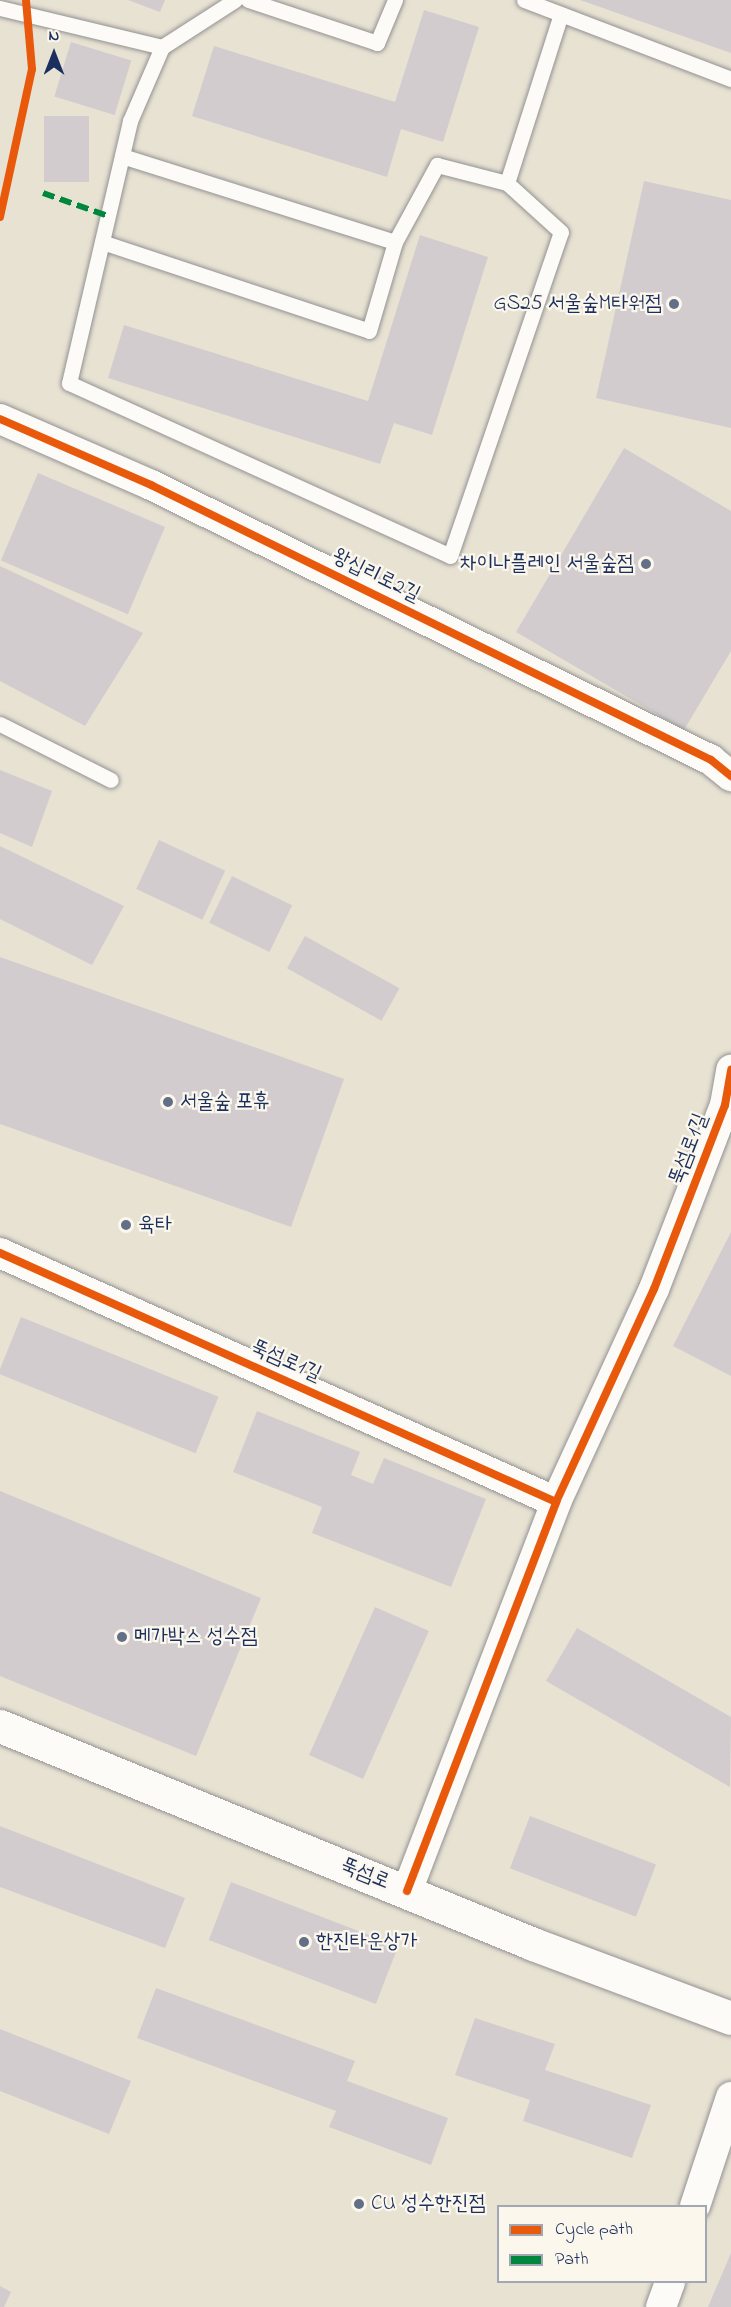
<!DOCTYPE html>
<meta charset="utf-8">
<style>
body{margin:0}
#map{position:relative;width:731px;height:2307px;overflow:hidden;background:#e8e2d3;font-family:"Indie Flower","Poor Story",sans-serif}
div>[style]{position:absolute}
.building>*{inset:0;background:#d2ccce;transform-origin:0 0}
.roads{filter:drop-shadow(0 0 2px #929292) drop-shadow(0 0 2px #929292)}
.lane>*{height:15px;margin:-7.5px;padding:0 7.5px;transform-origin:7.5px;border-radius:7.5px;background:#fcfbf8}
.street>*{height:30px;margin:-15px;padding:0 15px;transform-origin:15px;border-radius:15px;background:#fcfbf8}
.secondary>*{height:33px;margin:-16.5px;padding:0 16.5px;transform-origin:16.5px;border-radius:16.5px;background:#fcfbf8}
.quiet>*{height:6px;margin-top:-3px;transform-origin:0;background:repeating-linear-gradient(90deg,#00873e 0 12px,transparent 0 18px)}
.cycleway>*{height:8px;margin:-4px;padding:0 4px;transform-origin:4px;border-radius:4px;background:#e8590c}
.dots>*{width:16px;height:16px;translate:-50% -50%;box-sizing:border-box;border:3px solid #fbf7ec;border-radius:50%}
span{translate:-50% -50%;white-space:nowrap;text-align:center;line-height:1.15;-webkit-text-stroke:4.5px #fbf7ec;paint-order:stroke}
.poi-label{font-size:21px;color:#1b2f5e}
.right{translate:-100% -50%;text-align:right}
.left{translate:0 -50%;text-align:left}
.street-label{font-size:21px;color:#1b2f5e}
.legend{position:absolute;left:497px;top:2205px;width:210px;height:78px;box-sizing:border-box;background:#fbf7ec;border:2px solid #a1a7b3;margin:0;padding:8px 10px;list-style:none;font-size:18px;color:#1b2f5e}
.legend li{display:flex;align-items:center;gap:12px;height:30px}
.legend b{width:30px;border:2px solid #a1a7b3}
.north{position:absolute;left:24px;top:24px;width:60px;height:60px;-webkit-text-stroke:4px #fbf7ec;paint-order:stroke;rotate:0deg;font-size:16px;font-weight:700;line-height:24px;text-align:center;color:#1b2f5e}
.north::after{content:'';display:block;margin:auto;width:21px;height:27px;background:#1b2f5e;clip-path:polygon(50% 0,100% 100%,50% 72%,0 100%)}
</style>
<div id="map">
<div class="building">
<div style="clip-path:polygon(128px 0,165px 0,160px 12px)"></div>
<div style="clip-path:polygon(580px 0,731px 0,731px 53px)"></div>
<div style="clip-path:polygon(424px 10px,479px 27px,443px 142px,401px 129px,387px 177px,192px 116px,214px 46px,395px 102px)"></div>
<div style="left:71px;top:42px;width:63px;height:57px;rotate:17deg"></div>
<div style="left:44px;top:116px;width:45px;height:66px"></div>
<div style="clip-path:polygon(644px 181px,731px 200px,731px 428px,596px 398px)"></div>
<div style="clip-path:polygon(420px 235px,488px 257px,432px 435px,394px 423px,380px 464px,108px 378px,124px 325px,368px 401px)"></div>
<div style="clip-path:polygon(624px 448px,731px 511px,731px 651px,684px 730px,516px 632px)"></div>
<div style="left:38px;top:473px;width:138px;height:95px;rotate:23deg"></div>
<div style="clip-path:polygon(0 566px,143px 633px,85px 726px,0 681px)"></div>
<div style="clip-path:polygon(0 770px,52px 791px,32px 847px,0 833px)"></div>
<div style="left:159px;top:840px;width:73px;height:54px;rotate:25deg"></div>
<div style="clip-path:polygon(0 846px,124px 906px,92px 965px,0 919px)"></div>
<div style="left:232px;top:876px;width:67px;height:52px;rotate:26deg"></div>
<div style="left:305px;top:936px;width:108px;height:37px;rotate:29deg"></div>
<div style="clip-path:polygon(0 957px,344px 1079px,291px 1227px,0 1124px)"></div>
<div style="clip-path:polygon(731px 1232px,731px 1376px,673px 1346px)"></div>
<div style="left:21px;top:1317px;width:213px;height:61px;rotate:22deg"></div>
<div style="clip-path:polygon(257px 1411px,360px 1452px,351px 1475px,373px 1484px,384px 1458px,486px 1499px,451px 1587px,312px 1533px,322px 1507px,233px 1472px)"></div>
<div style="clip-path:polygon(0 1491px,261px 1598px,196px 1756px,0 1676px)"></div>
<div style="left:375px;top:1607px;width:59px;height:162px;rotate:24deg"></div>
<div style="clip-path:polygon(577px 1628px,731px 1717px,730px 1787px,546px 1681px)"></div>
<div style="left:530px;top:1816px;width:135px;height:56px;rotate:21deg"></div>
<div style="clip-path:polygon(0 1826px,185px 1898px,165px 1948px,0 1887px)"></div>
<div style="left:231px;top:1882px;width:179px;height:62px;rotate:21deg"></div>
<div style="clip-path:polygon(156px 1988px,355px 2061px,347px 2081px,448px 2118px,431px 2165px,329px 2127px,336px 2111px,137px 2038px)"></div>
<div style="clip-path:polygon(475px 2018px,555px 2044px,545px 2070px,651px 2105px,632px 2158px,523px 2121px,530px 2100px,455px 2075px)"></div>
<div style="clip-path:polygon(0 2029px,131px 2081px,109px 2134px,0 2091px)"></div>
<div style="clip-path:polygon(731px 2253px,731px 2307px,708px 2307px)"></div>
<div style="clip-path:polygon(0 2286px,11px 2292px,4px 2307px,0 2307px)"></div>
</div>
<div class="roads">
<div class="lane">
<div style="left:235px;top:0;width:87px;rotate:147.2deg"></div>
<div style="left:162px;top:47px;width:81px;rotate:113.4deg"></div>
<div style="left:130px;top:121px;width:269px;rotate:103.1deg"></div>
<div style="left:69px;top:383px;width:418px;rotate:24.4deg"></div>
<div style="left:450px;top:556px;width:342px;rotate:-71.1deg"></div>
<div style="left:561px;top:232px;width:73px;rotate:-137.8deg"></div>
<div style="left:248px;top:0;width:136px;rotate:18.4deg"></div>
<div style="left:377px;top:43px;width:47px;rotate:-67.3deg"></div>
<div style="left:524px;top:0;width:222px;rotate:20.9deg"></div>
<div style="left:0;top:8px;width:167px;rotate:13.5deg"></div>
<div style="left:122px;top:156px;width:286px;rotate:17.5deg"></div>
<div style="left:395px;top:242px;width:88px;rotate:-61.4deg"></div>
<div style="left:437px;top:165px;width:72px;rotate:14.4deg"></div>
<div style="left:507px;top:183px;width:177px;rotate:-72.3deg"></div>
<div style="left:102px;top:242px;width:281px;rotate:18.4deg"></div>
<div style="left:369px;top:331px;width:93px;rotate:-73.7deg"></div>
<div style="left:0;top:724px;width:124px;rotate:26.8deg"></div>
</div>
<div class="street">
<div style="left:0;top:419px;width:165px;rotate:23.6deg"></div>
<div style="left:151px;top:485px;width:624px;rotate:26.15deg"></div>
<div style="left:711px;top:760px;width:26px;rotate:39deg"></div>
<div style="left:0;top:1253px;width:609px;rotate:24.12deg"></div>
<div style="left:407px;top:1891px;width:417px;rotate:-69deg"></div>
<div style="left:556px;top:1502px;width:234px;rotate:-65.3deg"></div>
<div style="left:654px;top:1289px;width:197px;rotate:-68.9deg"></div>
<div style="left:725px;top:1105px;width:36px;rotate:-80deg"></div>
<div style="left:695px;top:2206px;width:115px;rotate:-71.7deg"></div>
<div style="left:661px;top:2307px;width:27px;rotate:-70deg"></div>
</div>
<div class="secondary">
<div style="left:0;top:1726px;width:576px;rotate:22.24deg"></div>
<div style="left:533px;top:1944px;width:211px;rotate:20.5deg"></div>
</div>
</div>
<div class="quiet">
<div style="left:43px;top:193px;width:69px;rotate:19.5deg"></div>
</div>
<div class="cycleway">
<div style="left:0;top:217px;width:151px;rotate:-77.8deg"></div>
<div style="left:32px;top:69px;width:69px;rotate:-95deg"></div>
<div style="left:0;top:419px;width:165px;rotate:23.6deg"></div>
<div style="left:151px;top:485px;width:624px;rotate:26.15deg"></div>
<div style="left:711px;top:760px;width:26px;rotate:39deg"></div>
<div style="left:0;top:1253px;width:609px;rotate:24.12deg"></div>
<div style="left:407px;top:1891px;width:417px;rotate:-69deg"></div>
<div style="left:556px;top:1502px;width:234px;rotate:-65.3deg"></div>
<div style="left:654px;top:1289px;width:197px;rotate:-68.9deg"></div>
<div style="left:725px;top:1105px;width:36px;rotate:-80deg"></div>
</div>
<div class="dots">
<div style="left:674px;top:304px;background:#636e87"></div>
<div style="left:646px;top:564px;background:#636e87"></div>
<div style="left:168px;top:1102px;background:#636e87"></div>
<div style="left:126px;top:1225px;background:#636e87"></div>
<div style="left:122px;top:1637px;background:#636e87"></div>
<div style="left:304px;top:1942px;background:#636e87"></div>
<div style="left:359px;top:2204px;background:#636e87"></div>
</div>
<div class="poi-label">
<span class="right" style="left:662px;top:304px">GS25 서울숲M타워점</span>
<span class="right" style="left:634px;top:564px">차이나플레인 서울숲점</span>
<span class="left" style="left:180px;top:1102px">서울숲 포휴</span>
<span class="left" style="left:138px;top:1225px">육타</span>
<span class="left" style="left:134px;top:1637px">메가박스 성수점</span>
<span class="left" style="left:316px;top:1942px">한진타운상가</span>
<span class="left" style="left:371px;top:2204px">CU 성수한진점</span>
</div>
<div class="street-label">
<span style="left:376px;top:576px;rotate:26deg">왕십리로2길</span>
<span style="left:689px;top:1149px;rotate:-69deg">뚝섬로1길</span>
<span style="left:286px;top:1361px;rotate:24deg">뚝섬로1길</span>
<span style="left:365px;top:1874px;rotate:22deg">뚝섬로</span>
</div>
<ul class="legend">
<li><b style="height:8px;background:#e8590c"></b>Cycle path</li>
<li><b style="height:8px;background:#00873e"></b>Path</li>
</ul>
<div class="north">N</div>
</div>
